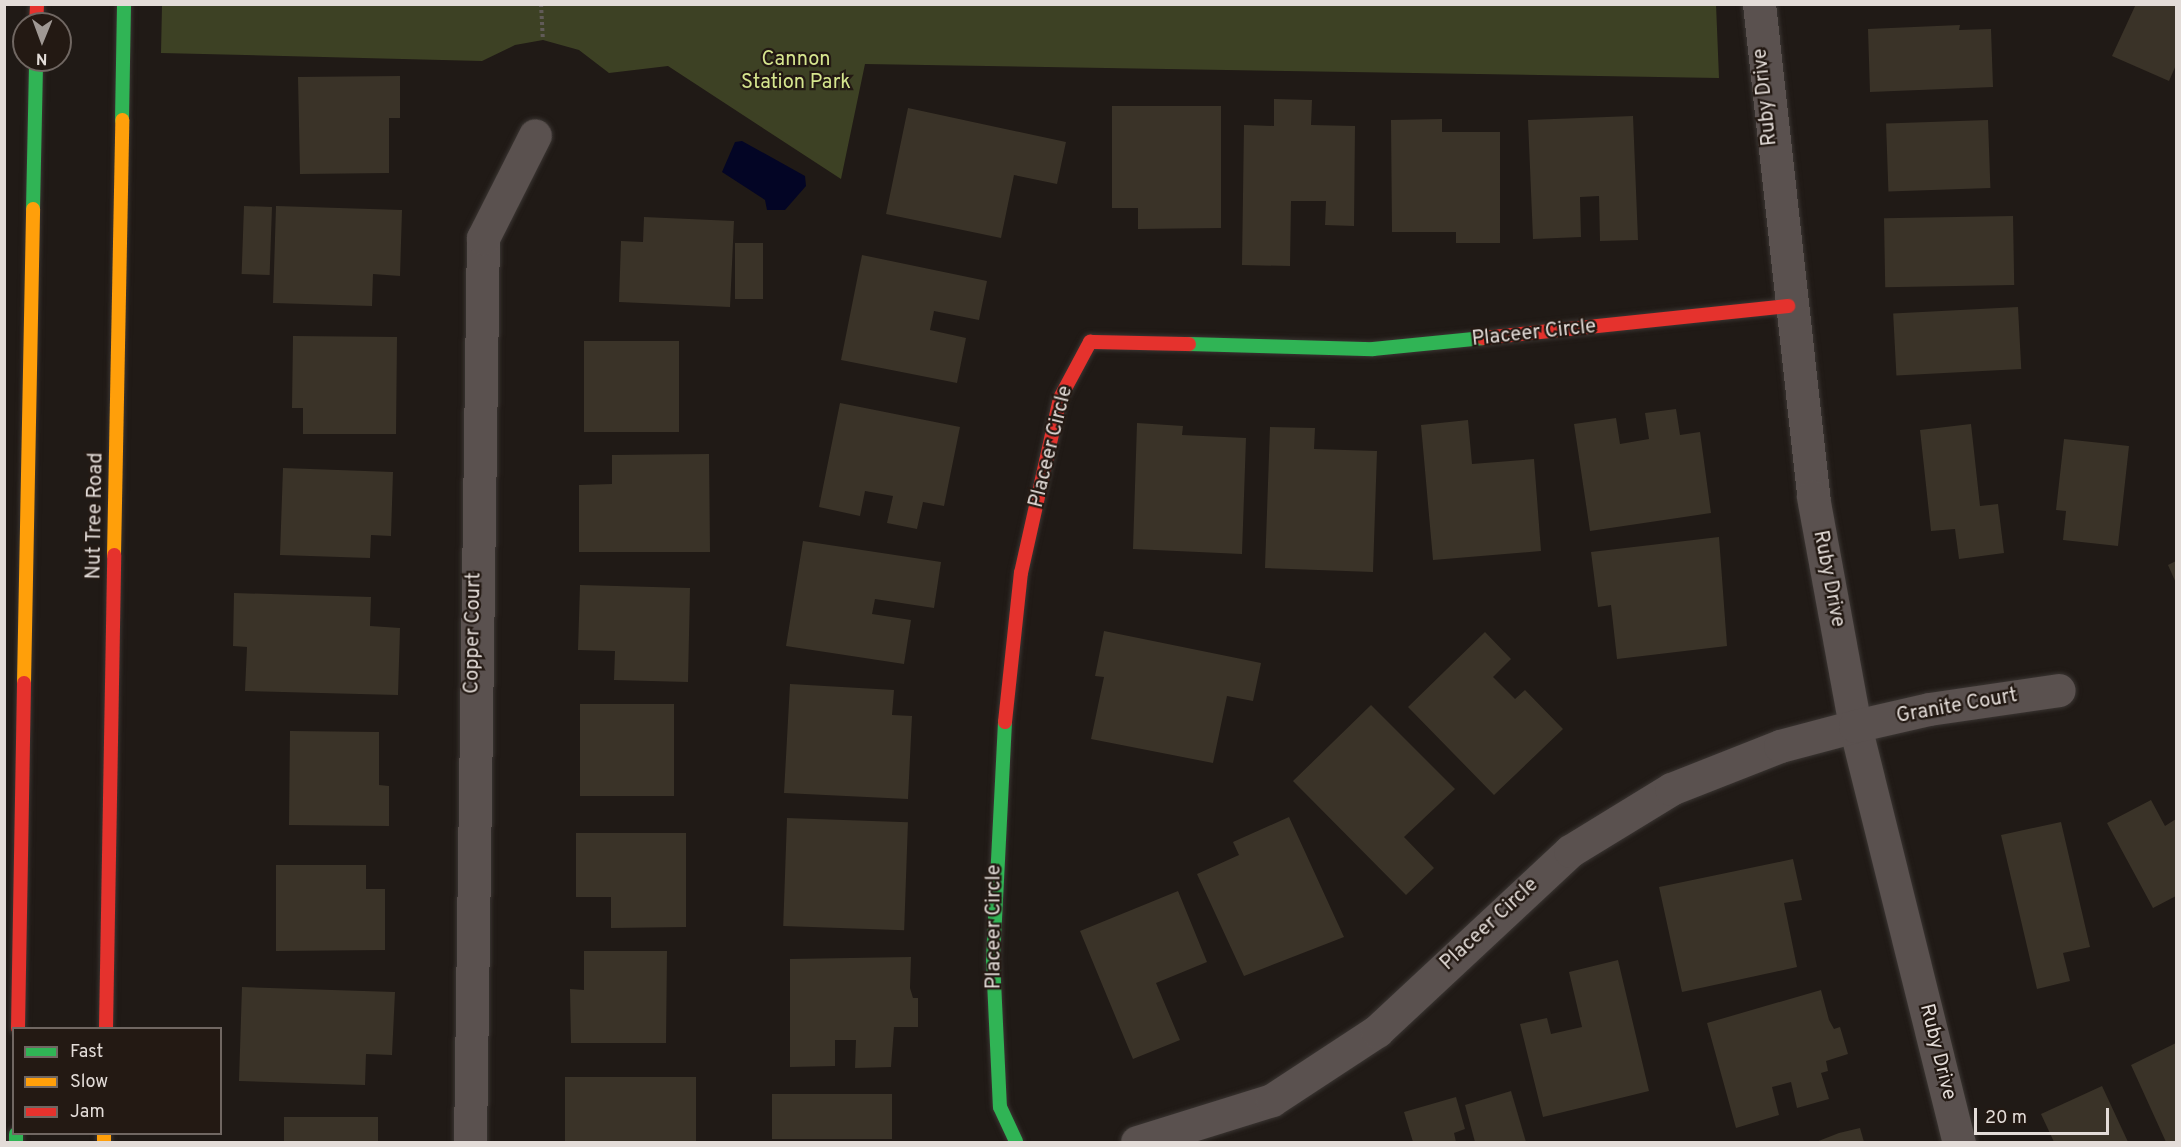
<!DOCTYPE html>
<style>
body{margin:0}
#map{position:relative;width:2181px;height:1147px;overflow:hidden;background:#201a16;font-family:Overpass,sans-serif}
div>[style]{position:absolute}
.green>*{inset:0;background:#3d4124}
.water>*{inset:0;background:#030525}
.building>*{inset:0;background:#3a3328;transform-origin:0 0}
.path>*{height:4px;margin-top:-2px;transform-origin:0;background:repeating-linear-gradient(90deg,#615b58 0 3px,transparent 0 6px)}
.roads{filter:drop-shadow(0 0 2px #3a3532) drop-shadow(0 0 2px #3a3532)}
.street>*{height:33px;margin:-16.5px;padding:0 16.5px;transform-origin:16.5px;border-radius:16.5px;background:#5a514f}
.fast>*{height:14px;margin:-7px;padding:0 7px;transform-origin:7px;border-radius:7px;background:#30b455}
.slow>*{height:14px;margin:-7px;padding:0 7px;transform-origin:7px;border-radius:7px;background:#ff9f0a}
.jam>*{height:14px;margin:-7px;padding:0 7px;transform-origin:7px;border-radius:7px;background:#e5322d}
span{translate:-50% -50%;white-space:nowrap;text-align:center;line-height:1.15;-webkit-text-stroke:4.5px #231913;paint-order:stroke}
.park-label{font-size:20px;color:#d6e58e}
.street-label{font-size:20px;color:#e3dcd8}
.frame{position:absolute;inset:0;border:6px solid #e3dcd8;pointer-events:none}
.legend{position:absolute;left:12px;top:1027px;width:210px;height:108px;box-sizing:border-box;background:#231913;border:2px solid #706762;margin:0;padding:8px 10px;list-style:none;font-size:18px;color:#e3dcd8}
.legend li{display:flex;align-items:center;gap:12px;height:30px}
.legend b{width:30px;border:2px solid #706762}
.north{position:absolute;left:12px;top:12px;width:60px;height:60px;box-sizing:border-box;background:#231913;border:2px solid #706762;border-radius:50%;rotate:181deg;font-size:16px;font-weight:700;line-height:24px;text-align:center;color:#e3dcd8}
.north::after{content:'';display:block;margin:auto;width:21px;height:27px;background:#9f9894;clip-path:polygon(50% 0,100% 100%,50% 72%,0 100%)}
.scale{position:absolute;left:1974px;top:1108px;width:135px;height:27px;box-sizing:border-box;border:3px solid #e3dcd8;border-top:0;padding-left:8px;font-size:18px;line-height:21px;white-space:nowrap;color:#e3dcd8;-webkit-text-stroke:4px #231913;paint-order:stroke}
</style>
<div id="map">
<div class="green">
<div style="clip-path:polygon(162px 5px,1716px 4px,1719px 78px,865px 64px,841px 179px,668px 66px,609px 73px,579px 50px,543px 40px,515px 45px,482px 61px,161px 53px)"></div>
</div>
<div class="water">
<div style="clip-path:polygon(742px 141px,805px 176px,806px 186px,785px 210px,767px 210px,765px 200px,722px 172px,735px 142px)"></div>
</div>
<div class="building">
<div style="clip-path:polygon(2136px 4px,2176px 4px,2176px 65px,2169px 81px,2112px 56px)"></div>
<div style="clip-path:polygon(1960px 25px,1959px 30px,1991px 29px,1993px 87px,1870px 92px,1868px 29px)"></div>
<div style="clip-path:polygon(400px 76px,400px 118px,389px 118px,389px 173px,300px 174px,298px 77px)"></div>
<div style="clip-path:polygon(1274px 99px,1312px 100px,1311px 125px,1355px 126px,1354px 226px,1325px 225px,1326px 201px,1291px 201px,1290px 266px,1242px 265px,1244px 125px,1274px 126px)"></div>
<div style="clip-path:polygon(1112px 106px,1221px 106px,1221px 228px,1138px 229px,1138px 208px,1112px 208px)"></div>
<div style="clip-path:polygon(908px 108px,1066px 142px,1057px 184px,1014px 175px,1001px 238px,886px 214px)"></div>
<div style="clip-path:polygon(1633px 116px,1638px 240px,1600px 241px,1599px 196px,1580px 197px,1581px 237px,1533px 239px,1528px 120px)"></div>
<div style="clip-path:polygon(1442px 119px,1442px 132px,1500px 132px,1500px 243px,1456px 243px,1456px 232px,1392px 232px,1391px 120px)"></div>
<div style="left:1988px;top:120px;width:68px;height:102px;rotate:88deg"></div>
<div style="left:244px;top:206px;width:28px;height:68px;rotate:2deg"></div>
<div style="clip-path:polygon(276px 206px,402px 210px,400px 276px,373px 274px,372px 306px,273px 303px)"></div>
<div style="left:2013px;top:216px;width:69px;height:129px;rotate:89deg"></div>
<div style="clip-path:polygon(644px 217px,734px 221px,730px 307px,619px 302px,621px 241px,643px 242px)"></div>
<div style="left:735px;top:243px;width:28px;height:56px"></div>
<div style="clip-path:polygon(862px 255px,987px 281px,979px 320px,934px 311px,930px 330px,966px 338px,957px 383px,841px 360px)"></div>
<div style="left:2018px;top:307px;width:62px;height:125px;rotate:87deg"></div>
<div style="clip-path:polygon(293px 336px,397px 337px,396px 434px,303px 434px,303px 408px,292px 408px)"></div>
<div style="left:584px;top:341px;width:95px;height:91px"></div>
<div style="clip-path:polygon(840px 403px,960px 427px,944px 506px,923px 502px,917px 529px,887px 523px,893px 496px,865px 491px,860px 516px,819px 507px)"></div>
<div style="clip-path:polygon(1676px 409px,1680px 435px,1700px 432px,1711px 513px,1590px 531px,1574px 424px,1616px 418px,1620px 444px,1649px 439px,1645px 413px)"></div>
<div style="clip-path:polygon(1468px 420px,1472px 464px,1534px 459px,1541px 551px,1433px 560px,1421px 425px)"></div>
<div style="clip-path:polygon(1137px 423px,1183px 426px,1182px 435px,1246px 438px,1242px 554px,1133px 549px)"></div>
<div style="clip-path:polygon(1971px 424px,1980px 506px,1998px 504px,2004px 553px,1959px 559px,1955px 529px,1931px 531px,1920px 430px)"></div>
<div style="clip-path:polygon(1270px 427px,1315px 428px,1314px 449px,1377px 451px,1373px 572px,1265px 568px)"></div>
<div style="clip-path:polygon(2064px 439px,2129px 446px,2118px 546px,2063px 540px,2066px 511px,2056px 510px)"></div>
<div style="clip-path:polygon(709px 454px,710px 552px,579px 552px,579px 485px,612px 484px,612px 455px)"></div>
<div style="clip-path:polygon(283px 468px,393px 472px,391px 536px,371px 535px,370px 558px,280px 555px)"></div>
<div style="clip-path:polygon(1719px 537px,1727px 646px,1617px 659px,1611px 605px,1598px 607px,1591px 552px)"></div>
<div style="clip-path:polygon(803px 541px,941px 562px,934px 608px,875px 599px,872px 614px,911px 620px,904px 664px,786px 646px)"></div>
<div style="clip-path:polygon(2176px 561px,2176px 583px,2168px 565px)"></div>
<div style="clip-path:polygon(580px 585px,690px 588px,688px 682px,614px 680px,615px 651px,578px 650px)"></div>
<div style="clip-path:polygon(234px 593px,371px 597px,370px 626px,400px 628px,398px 695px,245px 691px,247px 647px,233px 646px)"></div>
<div style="clip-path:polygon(1104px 631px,1261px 663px,1253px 701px,1227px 696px,1213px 763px,1091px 739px,1104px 677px,1095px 676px)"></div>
<div style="clip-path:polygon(1485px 632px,1511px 659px,1493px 677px,1515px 699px,1525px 690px,1563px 729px,1494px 795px,1408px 707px)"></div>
<div style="clip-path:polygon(790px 684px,894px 690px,892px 715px,912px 716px,908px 799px,784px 793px)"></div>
<div style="left:674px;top:704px;width:92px;height:94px;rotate:90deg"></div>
<div style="clip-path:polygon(1371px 705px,1455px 789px,1404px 837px,1434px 868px,1406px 895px,1293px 781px)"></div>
<div style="clip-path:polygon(290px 731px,379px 732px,379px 785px,389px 786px,389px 826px,289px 825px)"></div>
<div style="clip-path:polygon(2151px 800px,2165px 826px,2176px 819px,2176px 896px,2153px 908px,2107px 823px)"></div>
<div style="clip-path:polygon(1289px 817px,1344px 937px,1244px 976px,1197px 874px,1239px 855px,1233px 842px)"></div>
<div style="left:787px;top:818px;width:121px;height:108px;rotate:2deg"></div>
<div style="clip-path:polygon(2061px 822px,2090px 947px,2063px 953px,2070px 981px,2037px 989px,2001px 835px)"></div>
<div style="clip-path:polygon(576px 833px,686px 833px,686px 927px,611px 928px,611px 897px,576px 897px)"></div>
<div style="clip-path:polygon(1793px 859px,1802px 900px,1784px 903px,1797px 967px,1682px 992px,1659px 887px)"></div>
<div style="clip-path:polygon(276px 865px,366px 865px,366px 889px,385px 889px,385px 950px,276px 951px)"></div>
<div style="clip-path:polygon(1178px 891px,1207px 962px,1156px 983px,1180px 1040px,1133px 1059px,1080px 931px)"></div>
<div style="clip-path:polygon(584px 951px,667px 951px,666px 1043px,571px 1043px,570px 989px,584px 990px)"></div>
<div style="clip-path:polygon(911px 957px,910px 988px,913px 998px,918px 998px,918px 1027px,894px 1027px,891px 1067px,855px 1068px,856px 1040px,835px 1040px,835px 1066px,790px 1067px,790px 959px)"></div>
<div style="clip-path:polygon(1618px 960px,1649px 1091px,1543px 1117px,1520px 1024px,1547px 1018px,1551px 1034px,1582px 1027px,1569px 972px)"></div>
<div style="clip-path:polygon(242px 987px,395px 992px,392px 1055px,366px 1054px,365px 1085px,239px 1081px)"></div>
<div style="clip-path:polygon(1821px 990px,1829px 1020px,1834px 1029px,1840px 1027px,1848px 1054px,1826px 1061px,1828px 1071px,1821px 1073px,1829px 1099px,1797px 1108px,1791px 1082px,1772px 1087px,1779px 1115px,1736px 1128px,1707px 1023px)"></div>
<div style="clip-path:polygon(2176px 1043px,2176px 1142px,2166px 1142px,2131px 1065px)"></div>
<div style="left:696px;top:1077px;width:65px;height:131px;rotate:90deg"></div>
<div style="clip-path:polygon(2102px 1086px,2128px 1142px,2054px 1142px,2041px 1114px)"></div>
<div style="clip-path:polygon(1511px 1091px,1526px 1142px,1475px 1142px,1465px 1105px)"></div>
<div style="left:892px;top:1094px;width:45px;height:120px;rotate:90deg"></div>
<div style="clip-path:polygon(1456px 1097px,1465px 1129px,1454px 1133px,1456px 1142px,1413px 1142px,1404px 1112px)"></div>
<div style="left:284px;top:1117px;width:94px;height:25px"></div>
<div style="clip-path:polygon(1860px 1128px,1864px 1142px,1816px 1142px,1839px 1133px)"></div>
</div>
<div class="path">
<div style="left:199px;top:4px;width:173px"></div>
<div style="left:541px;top:4px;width:36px;rotate:87deg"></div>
</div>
<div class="roads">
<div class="street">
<div style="left:1759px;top:4px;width:496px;rotate:83.7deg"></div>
<div style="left:1813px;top:497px;width:233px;rotate:79.6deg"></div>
<div style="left:1855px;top:726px;width:429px;rotate:76deg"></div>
<div style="left:470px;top:1142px;width:904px;rotate:-89.18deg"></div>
<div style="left:483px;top:238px;width:115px;rotate:-63.2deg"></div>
<div style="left:1137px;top:1142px;width:141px;rotate:-17.3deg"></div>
<div style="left:1272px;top:1100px;width:126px;rotate:-33.3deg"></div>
<div style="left:1377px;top:1031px;width:264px;rotate:-43deg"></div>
<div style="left:1570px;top:851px;width:119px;rotate:-31.5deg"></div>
<div style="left:1671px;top:789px;width:117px;rotate:-21.5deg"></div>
<div style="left:1780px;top:746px;width:78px;rotate:-14.9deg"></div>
<div style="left:1855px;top:726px;width:76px;rotate:-12.9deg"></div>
<div style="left:1929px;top:709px;width:131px;rotate:-8.3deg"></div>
</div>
<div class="fast">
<div style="left:122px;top:120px;width:116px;rotate:-89deg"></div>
<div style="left:33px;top:209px;width:149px;rotate:-88.8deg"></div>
<div style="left:1189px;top:344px;width:184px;rotate:1.6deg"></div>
<div style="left:1373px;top:349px;width:111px;rotate:-5.7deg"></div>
<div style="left:1005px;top:722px;width:238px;rotate:92.9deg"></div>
<div style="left:993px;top:960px;width:147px;rotate:87.3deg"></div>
<div style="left:1000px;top:1107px;width:38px;rotate:65deg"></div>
<div style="left:16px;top:1134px;width:8px;rotate:90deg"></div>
</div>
<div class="slow">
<div style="left:114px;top:555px;width:435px;rotate:-88.9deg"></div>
<div style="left:24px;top:683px;width:474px;rotate:-88.9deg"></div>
<div style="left:104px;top:1134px;width:8px;rotate:90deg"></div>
</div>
<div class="jam">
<div style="left:36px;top:24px;width:20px;rotate:-87deg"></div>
<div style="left:1483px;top:338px;width:307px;rotate:-6deg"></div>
<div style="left:1005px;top:722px;width:150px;rotate:-83.9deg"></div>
<div style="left:1021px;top:573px;width:179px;rotate:-77.4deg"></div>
<div style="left:1060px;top:398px;width:64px;rotate:-61.8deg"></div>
<div style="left:1090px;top:342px;width:99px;rotate:1.2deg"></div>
<div style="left:18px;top:1028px;width:345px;rotate:-89deg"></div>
<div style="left:106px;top:1028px;width:473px;rotate:-89deg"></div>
</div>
</div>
<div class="park-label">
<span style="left:796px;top:72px">Cannon<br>Station Park</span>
</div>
<div class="street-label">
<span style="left:1766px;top:97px;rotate:-96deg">Ruby Drive</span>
<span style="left:1534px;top:334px;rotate:-6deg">Placeer Circle</span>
<span style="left:1052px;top:447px;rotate:-76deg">Placeer Circle</span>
<span style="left:96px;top:516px;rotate:-89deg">Nut Tree Road</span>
<span style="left:1828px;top:579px;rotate:79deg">Ruby Drive</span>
<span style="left:474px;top:633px;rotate:-89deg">Copper Court</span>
<span style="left:1957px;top:707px;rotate:-10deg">Granite Court</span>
<span style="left:1490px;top:925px;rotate:-43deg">Placeer Circle</span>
<span style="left:995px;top:927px;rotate:-90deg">Placeer Circle</span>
<span style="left:1937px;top:1052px;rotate:76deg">Ruby Drive</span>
</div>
<div class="frame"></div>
<ul class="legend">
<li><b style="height:8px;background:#30b455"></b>Fast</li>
<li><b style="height:8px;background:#ff9f0a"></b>Slow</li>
<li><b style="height:8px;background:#e5322d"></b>Jam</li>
</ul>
<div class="north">N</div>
<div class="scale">20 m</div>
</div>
